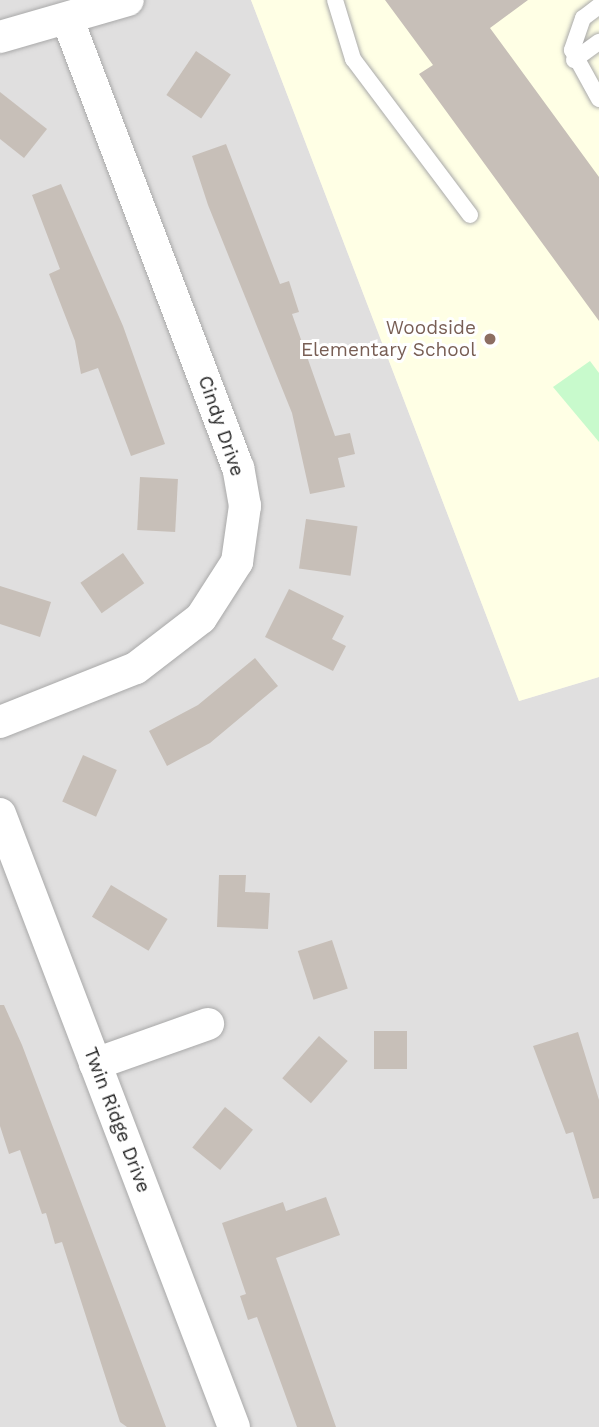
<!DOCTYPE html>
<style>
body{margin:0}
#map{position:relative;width:599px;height:1427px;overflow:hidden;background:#f2efe9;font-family:"Work Sans",sans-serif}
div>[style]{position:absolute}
.residential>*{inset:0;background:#e0dfdf}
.education>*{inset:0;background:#ffffe5}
.park>*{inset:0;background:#c8facc}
.building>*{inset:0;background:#c7bfb8;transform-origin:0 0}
.roads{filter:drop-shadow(0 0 2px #a9a9a9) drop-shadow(0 0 2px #a9a9a9)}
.lane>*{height:16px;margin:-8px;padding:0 8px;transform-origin:8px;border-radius:8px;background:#fff}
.street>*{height:32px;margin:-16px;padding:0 16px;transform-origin:16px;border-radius:16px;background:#fff}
.dots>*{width:19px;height:19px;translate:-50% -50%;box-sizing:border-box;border:4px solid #fff;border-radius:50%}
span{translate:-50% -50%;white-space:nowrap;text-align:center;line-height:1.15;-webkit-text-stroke:6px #fff;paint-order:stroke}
.education-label{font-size:19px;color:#785e54}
.right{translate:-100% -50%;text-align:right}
.street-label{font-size:19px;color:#222}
</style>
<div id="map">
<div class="residential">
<div style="clip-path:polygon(0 0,251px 0,519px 701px,599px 677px,599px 1427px,0 1427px)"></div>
</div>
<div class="education">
<div style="clip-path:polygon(251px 0,599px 0,599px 677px,519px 701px)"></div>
</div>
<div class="park">
<div style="clip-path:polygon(590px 361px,599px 373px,599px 442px,553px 387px)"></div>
</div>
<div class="building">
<div style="clip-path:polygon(385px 0,528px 0,490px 28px,599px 177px,599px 321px,419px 74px,433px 65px)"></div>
<div style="left:196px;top:51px;width:42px;height:53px;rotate:34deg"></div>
<div style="clip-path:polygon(0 92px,47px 129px,24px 158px,0 139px)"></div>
<div style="clip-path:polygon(226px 144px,280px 284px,289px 281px,299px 312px,292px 314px,335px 436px,350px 433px,355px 454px,338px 458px,345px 487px,310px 494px,292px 413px,208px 205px,192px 156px)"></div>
<div style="clip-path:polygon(61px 184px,123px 326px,165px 444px,131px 456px,98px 368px,81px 374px,75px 341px,49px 274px,60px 269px,32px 195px)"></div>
<div style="left:140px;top:477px;width:38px;height:53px;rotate:3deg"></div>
<div style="left:306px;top:519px;width:52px;height:50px;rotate:8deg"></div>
<div style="left:123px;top:553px;width:37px;height:52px;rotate:55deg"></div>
<div style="clip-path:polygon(0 586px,51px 602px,40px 637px,0 624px)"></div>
<div style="clip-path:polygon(289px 589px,344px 616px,332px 639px,346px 646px,333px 671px,265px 637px)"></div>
<div style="clip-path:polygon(255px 658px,278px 686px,210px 743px,167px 766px,149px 731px,198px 705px)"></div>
<div style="left:83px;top:755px;width:37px;height:51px;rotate:24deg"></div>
<div style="clip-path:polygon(219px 875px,246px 875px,245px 892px,270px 893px,268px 929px,217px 927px)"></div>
<div style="left:111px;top:885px;width:66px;height:37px;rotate:31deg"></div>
<div style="left:332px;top:940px;width:51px;height:36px;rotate:72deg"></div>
<div style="clip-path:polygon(0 1005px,4px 1005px,22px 1045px,166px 1427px,127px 1427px,120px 1422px,62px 1242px,55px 1244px,46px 1213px,42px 1214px,20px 1150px,9px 1154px,0 1126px)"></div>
<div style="left:374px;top:1031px;width:33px;height:38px"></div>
<div style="clip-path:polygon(578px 1032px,599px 1100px,599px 1198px,593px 1199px,573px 1132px,566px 1134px,533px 1046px)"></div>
<div style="left:319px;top:1036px;width:38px;height:56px;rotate:41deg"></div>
<div style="left:225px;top:1107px;width:36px;height:52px;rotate:39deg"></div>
<div style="clip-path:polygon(326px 1197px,340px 1235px,276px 1258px,336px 1427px,297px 1427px,257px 1317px,248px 1320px,240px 1296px,246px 1294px,222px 1223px,283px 1202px,286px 1211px)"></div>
</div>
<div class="roads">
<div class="lane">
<div style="left:335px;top:0;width:62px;rotate:73deg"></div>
<div style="left:353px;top:59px;width:195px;rotate:53.1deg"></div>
<div style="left:599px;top:6px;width:20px;rotate:143deg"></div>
<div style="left:583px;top:18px;width:34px;rotate:109deg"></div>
<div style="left:572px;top:50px;width:56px;rotate:61.1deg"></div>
<div style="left:574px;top:60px;width:31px;rotate:-36deg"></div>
</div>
<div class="street">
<div style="left:0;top:37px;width:133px;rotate:-16.1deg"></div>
<div style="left:0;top:722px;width:146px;rotate:-21.7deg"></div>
<div style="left:136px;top:668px;width:82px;rotate:-37.6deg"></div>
<div style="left:201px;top:618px;width:67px;rotate:-57.3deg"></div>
<div style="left:237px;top:562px;width:57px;rotate:-81.9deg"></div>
<div style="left:245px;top:506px;width:39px;rotate:-100deg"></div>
<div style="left:238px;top:468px;width:481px;rotate:-110.8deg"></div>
<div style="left:0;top:814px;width:656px;rotate:69.11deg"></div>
<div style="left:95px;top:1064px;width:120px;rotate:-19.5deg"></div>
</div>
</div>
<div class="dots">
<div style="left:490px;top:339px;background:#8d6e63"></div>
</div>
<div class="education-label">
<span class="right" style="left:476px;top:339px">Woodside<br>Elementary School</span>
</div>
<div class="street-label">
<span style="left:221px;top:426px;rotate:71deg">Cindy Drive</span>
<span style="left:117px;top:1120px;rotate:69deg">Twin Ridge Drive</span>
</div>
</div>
